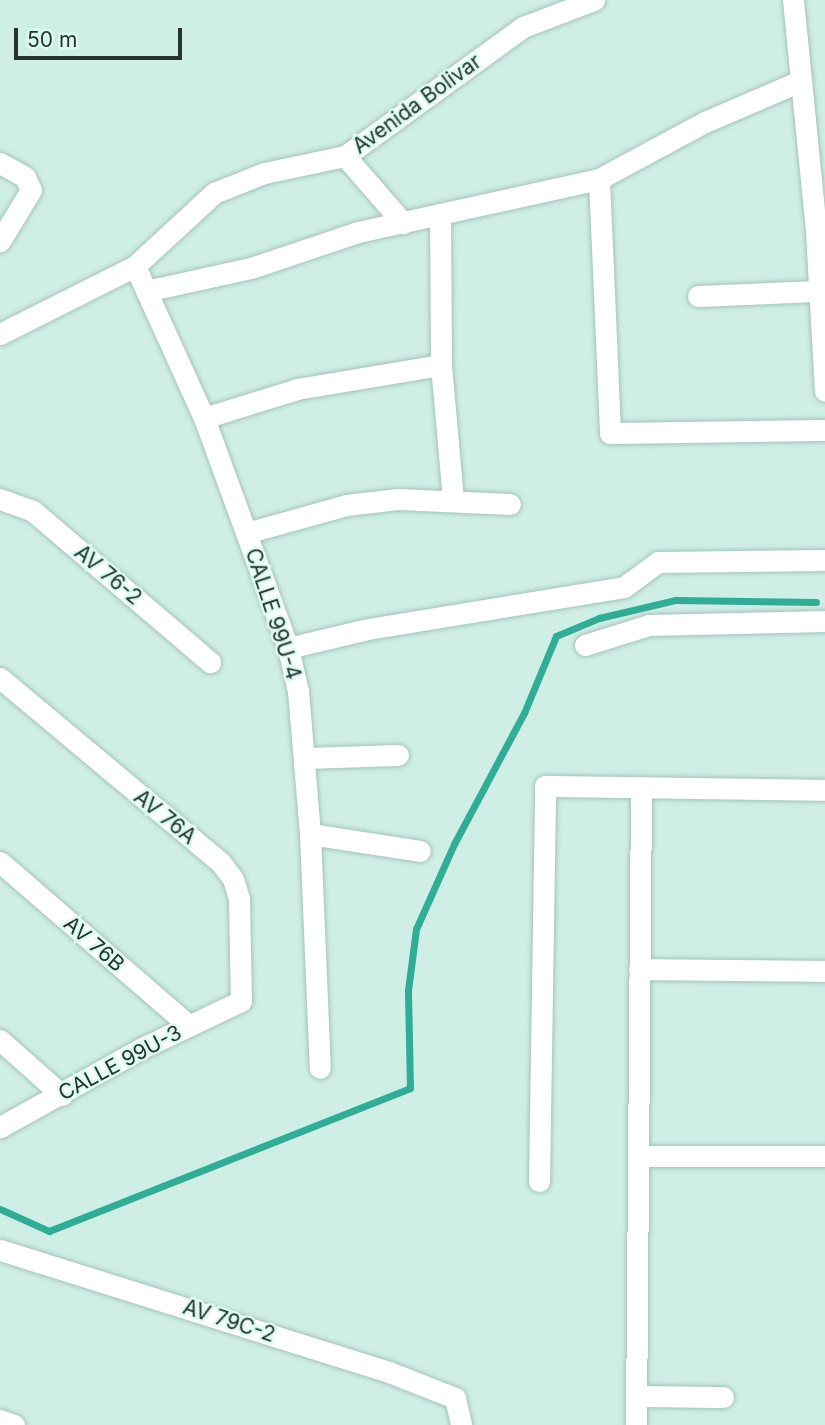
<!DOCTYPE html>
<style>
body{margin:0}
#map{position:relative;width:825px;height:1425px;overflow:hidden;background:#cfeee5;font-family:Inter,sans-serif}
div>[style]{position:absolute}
.stream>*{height:7px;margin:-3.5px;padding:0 3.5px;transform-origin:3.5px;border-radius:3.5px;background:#2fad96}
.roads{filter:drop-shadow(0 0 2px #a5c3bb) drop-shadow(0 0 2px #a5c3bb)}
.minor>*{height:21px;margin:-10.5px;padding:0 10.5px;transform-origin:10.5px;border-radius:10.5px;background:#fff}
span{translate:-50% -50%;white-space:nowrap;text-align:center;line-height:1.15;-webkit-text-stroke:5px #dcfbf3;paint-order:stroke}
.street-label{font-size:21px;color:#273330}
.scale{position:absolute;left:14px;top:28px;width:168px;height:32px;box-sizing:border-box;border:4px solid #273330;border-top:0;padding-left:9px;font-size:21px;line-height:24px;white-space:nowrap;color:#273330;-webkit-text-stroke:5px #dcfbf3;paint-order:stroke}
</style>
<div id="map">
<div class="stream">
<div style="left:0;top:1209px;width:54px;rotate:24.2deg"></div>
<div style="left:49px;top:1231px;width:388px;rotate:-21.6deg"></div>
<div style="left:410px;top:1088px;width:98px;rotate:-91.2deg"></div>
<div style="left:408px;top:990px;width:62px;rotate:-82.5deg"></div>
<div style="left:416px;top:929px;width:93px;rotate:-65.9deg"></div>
<div style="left:454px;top:844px;width:149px;rotate:-61.9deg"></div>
<div style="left:524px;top:713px;width:83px;rotate:-67.4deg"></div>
<div style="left:556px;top:636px;width:47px;rotate:-22.7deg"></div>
<div style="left:599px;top:618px;width:79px;rotate:-13.2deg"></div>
<div style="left:676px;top:600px;width:140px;rotate:0.8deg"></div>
</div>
<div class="roads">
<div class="minor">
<div style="left:793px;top:0;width:232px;rotate:84.3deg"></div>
<div style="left:816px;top:231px;width:160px;rotate:86.8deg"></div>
<div style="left:345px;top:156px;width:89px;rotate:49.1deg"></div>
<div style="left:0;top:163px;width:29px;rotate:29deg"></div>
<div style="left:25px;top:177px;width:14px;rotate:65deg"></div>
<div style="left:31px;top:190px;width:60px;rotate:121.3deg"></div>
<div style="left:599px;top:179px;width:254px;rotate:87.5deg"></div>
<div style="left:610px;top:433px;width:215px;rotate:-0.8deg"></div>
<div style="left:440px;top:214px;width:151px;rotate:89.6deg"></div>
<div style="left:441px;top:365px;width:135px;rotate:84.9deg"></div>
<div style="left:135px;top:266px;width:167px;rotate:65.6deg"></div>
<div style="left:204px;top:418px;width:245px;rotate:69.9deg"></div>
<div style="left:288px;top:648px;width:44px;rotate:76.9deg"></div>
<div style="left:298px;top:691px;width:144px;rotate:85.2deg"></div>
<div style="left:310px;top:834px;width:234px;rotate:87.6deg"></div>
<div style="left:146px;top:291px;width:107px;rotate:-12.4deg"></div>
<div style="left:251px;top:268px;width:113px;rotate:-18.6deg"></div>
<div style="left:358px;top:232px;width:247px;rotate:-12.4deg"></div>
<div style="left:599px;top:179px;width:120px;rotate:-28.3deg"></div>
<div style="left:705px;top:122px;width:103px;rotate:-23.3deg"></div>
<div style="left:698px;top:296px;width:119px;rotate:-2.4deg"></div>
<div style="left:0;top:334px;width:151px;rotate:-26.7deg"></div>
<div style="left:135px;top:266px;width:108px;rotate:-42.7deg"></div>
<div style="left:214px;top:193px;width:54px;rotate:-21.8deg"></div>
<div style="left:264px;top:173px;width:83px;rotate:-11.9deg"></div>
<div style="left:345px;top:156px;width:220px;rotate:-35.9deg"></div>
<div style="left:523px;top:27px;width:76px;rotate:-20.8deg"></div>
<div style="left:204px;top:418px;width:97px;rotate:-17.3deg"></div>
<div style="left:297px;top:389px;width:146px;rotate:-9.5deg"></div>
<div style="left:0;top:499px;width:35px;rotate:20deg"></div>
<div style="left:33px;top:511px;width:233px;rotate:40.5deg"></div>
<div style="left:246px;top:533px;width:104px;rotate:-15.6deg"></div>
<div style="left:346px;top:505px;width:52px;rotate:-6.6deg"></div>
<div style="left:398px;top:499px;width:112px;rotate:2.6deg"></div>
<div style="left:585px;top:645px;width:67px;rotate:-17.4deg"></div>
<div style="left:649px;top:625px;width:176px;rotate:-1.3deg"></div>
<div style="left:288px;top:648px;width:82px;rotate:-13.4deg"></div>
<div style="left:368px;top:629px;width:259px;rotate:-9.3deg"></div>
<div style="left:624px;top:587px;width:42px;rotate:-36.3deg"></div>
<div style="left:658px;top:562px;width:167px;rotate:-0.7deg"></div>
<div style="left:0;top:678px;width:288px;rotate:39.9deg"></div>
<div style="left:221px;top:863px;width:20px;rotate:53deg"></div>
<div style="left:233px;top:879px;width:21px;rotate:73deg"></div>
<div style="left:239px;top:899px;width:102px;rotate:88.9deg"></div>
<div style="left:241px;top:1001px;width:107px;rotate:154.6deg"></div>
<div style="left:144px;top:1047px;width:165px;rotate:150.9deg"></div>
<div style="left:306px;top:758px;width:92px;rotate:-1.9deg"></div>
<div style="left:310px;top:834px;width:111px;rotate:8.8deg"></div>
<div style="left:0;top:862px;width:250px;rotate:40.9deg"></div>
<div style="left:639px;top:969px;width:186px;rotate:0.6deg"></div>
<div style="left:0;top:1040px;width:83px;rotate:41.6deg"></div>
<div style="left:638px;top:1156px;width:187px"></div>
<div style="left:539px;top:1181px;width:395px;rotate:-89.1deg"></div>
<div style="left:545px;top:786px;width:280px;rotate:0.8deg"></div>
<div style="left:0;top:1250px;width:408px;rotate:17.4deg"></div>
<div style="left:389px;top:1372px;width:71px;rotate:21.5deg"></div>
<div style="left:455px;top:1398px;width:28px;rotate:77deg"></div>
<div style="left:636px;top:1396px;width:87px;rotate:0.7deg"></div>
<div style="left:0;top:1420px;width:15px;rotate:20deg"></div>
<div style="left:636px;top:1425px;width:636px;rotate:-89.55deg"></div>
</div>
</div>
<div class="street-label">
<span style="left:417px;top:104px;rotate:-36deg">Avenida Bolivar</span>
<span style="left:108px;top:575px;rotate:40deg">AV 76-2</span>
<span style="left:273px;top:614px;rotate:72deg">CALLE 99U-4</span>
<span style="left:165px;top:817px;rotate:39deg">AV 76A</span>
<span style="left:94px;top:944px;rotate:41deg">AV 76B</span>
<span style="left:120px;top:1063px;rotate:-28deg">CALLE 99U-3</span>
<span style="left:229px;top:1321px;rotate:18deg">AV 79C-2</span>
</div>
<div class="scale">50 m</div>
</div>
